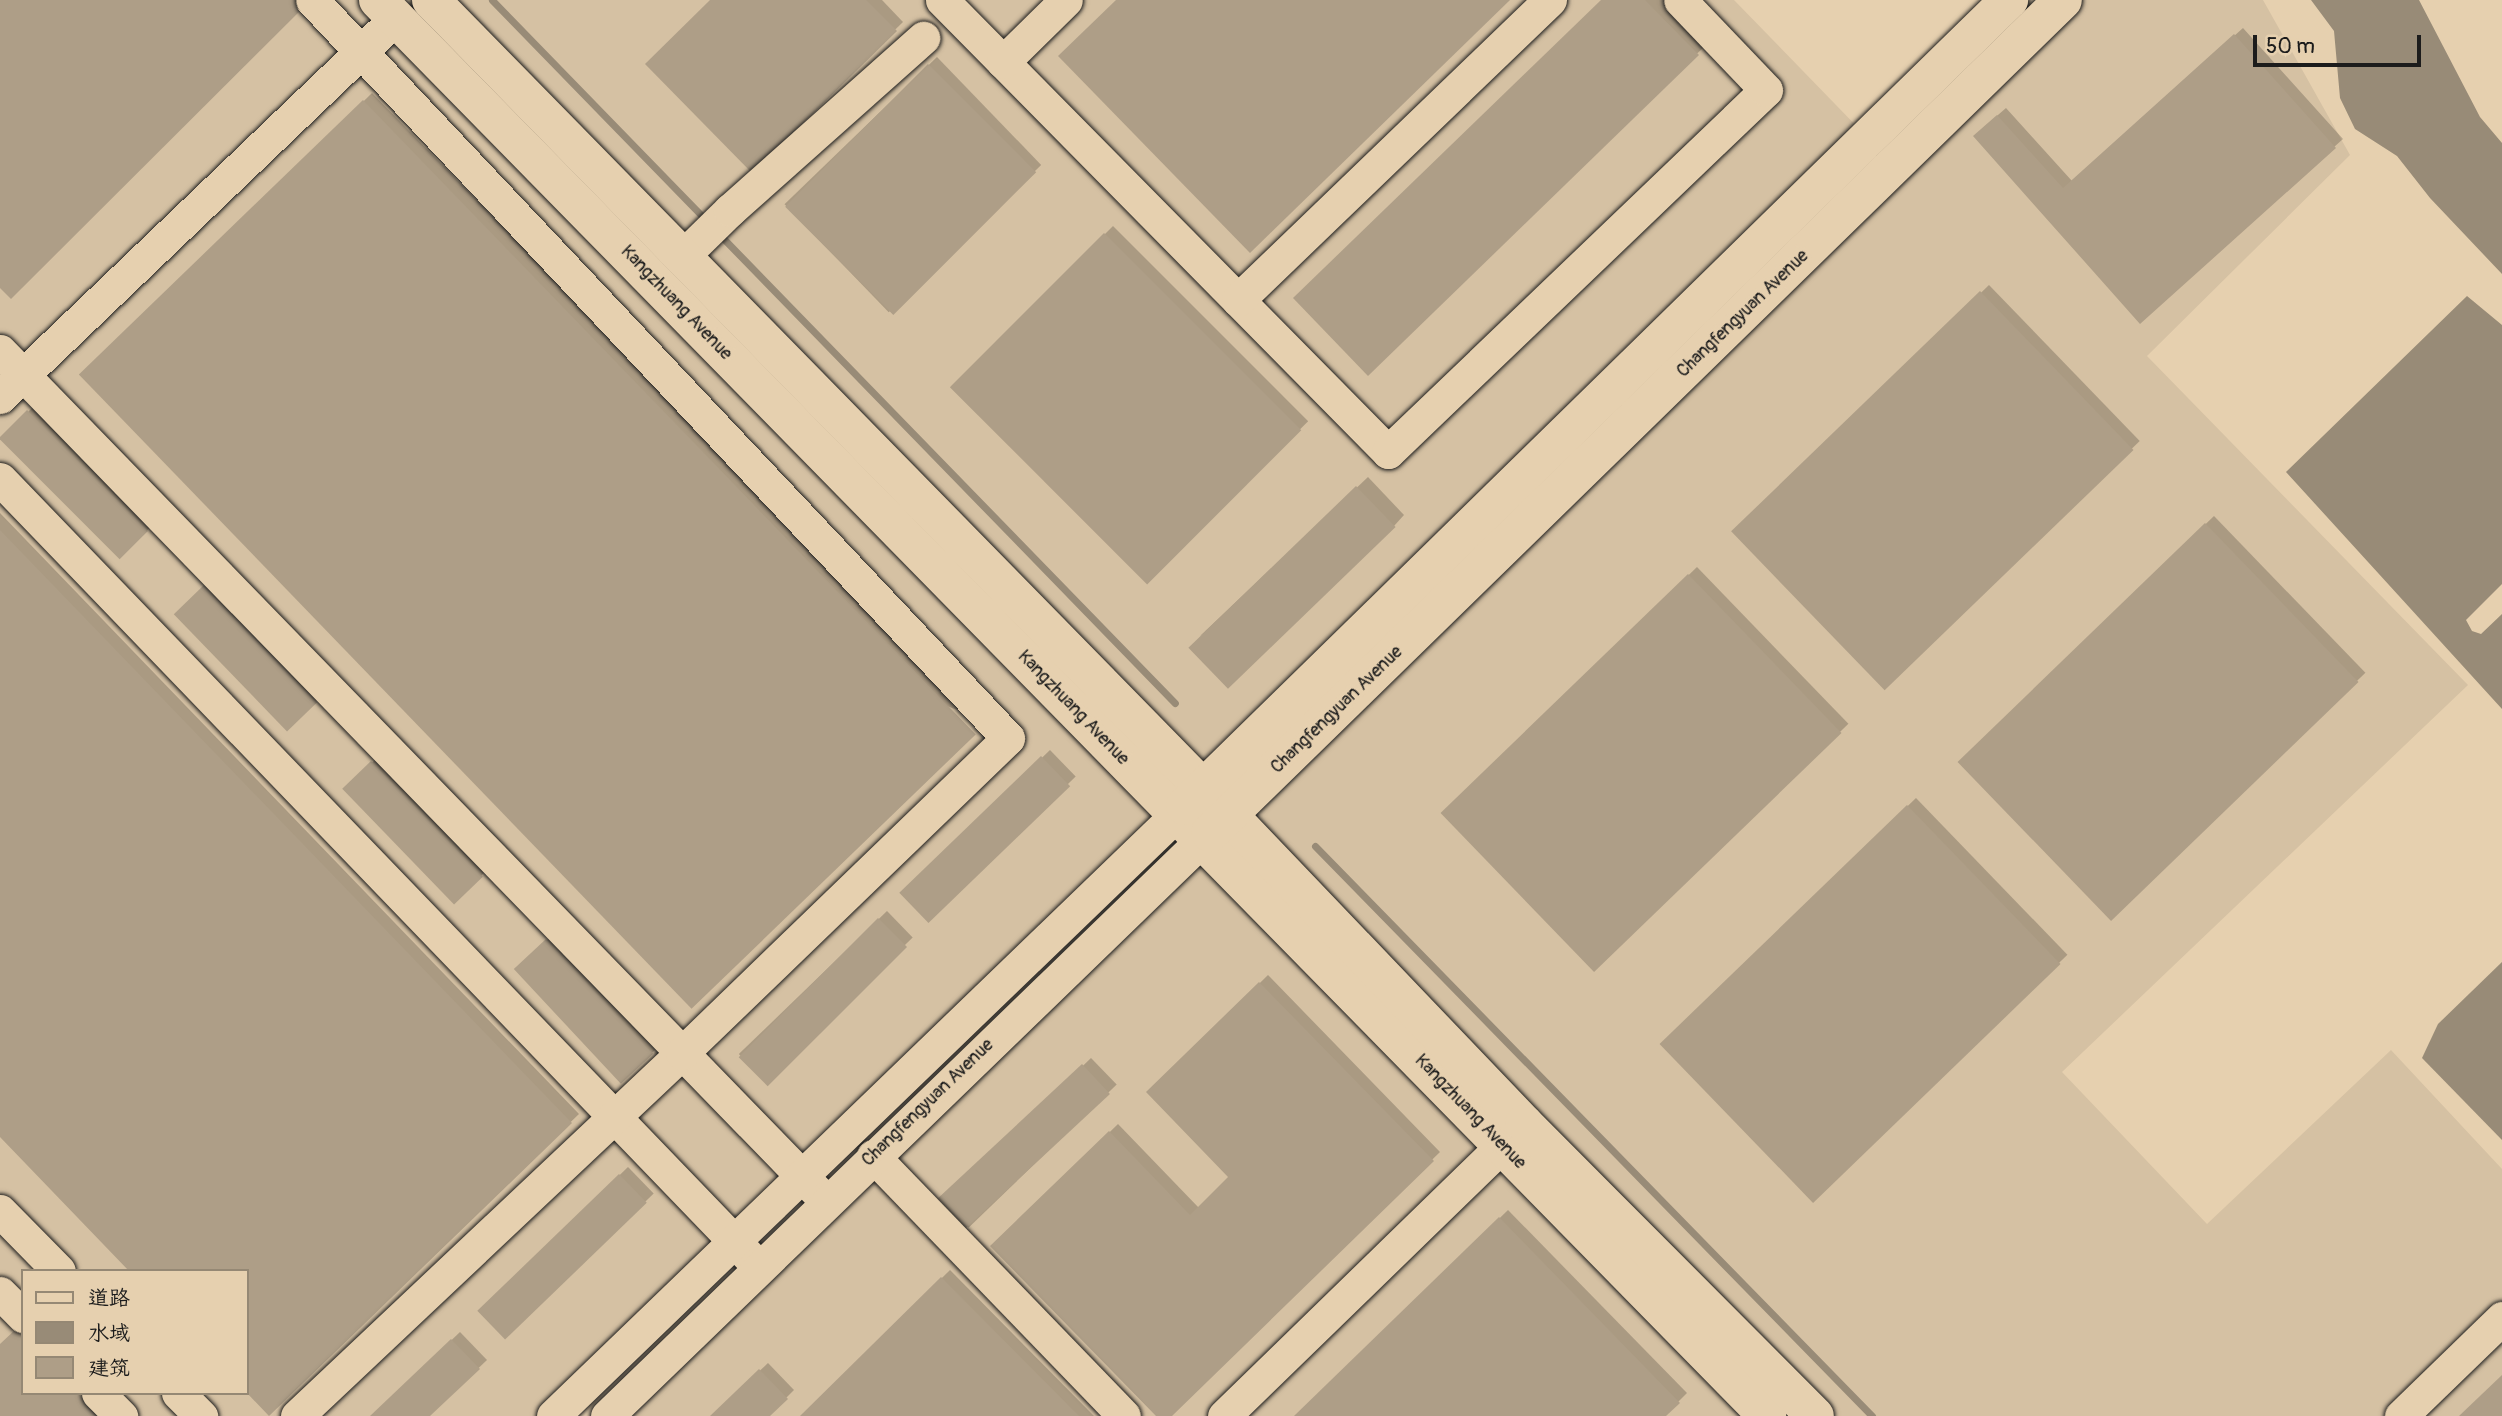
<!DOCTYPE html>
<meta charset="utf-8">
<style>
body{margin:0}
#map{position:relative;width:2502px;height:1416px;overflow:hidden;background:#e6d0af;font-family:Pangolin,"LXGW WenKai TC",sans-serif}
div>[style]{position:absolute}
.built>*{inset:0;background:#d5c1a3}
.water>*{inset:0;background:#988b77}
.shadow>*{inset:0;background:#0003;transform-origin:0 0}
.stream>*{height:7px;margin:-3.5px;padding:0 3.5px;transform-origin:3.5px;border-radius:3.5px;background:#988b77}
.building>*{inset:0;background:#ae9e87;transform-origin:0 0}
.roads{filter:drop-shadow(0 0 2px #1c1c1c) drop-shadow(0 0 2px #1c1c1c)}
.minor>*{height:33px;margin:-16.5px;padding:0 16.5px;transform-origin:16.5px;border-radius:16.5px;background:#e6d0af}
.major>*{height:38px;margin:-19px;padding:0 19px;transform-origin:19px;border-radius:19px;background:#e6d0af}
span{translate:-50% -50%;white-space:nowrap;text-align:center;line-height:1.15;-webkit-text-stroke:7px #e6d0af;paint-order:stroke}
.street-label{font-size:18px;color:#1c1c1c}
.legend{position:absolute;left:21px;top:1269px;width:228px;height:126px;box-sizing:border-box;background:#e6d0af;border:2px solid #958874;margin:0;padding:9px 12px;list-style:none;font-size:21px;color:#1c1c1c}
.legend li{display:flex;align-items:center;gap:14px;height:35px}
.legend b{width:35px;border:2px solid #958874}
.scale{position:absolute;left:2253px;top:35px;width:168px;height:32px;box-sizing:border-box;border:4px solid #1c1c1c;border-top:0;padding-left:9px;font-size:21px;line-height:24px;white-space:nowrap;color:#1c1c1c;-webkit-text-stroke:5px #e6d0af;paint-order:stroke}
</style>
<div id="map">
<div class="built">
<div style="clip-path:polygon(evenodd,0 0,378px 0,1177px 814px,553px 1416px,0 1416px,0 0,23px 1271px,247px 1271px,247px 1393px,23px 1393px,23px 1271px)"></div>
<div style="clip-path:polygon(431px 0,1734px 0,1868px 138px,1203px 788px)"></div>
<div style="clip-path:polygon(2063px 0,2263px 0,2350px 155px,2147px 356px,2468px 685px,2062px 1072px,2207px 1224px,2391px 1050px,2502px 1169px,2502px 1416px,1815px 1416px,1229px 815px)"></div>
<div style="clip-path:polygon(1203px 839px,1767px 1416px,607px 1416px)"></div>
</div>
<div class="water">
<div style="clip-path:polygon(2311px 0,2419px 0,2480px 117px,2502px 143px,2502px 274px,2430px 198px,2397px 156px,2355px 129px,2340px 98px,2334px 31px)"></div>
<div style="clip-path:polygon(2467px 296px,2502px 325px,2502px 584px,2466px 620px,2472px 631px,2481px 634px,2502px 614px,2502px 709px,2286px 472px)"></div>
<div style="clip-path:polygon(2502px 962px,2502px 1140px,2422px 1058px,2438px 1024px)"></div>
</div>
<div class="shadow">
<div style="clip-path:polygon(712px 0,882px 0,903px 22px,752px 170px)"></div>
<div style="clip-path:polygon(1603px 0,1667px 0,1708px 43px,1368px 373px)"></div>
<div style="clip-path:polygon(2243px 28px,2343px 139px,2140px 321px,1983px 128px,2006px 108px,2072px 181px)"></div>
<div style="left:937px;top:57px;width:150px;height:212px;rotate:46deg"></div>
<div style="clip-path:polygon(372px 93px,986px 721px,84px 376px)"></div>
<div style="left:1113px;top:226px;width:276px;height:227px;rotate:45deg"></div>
<div style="left:1989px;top:285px;width:217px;height:354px;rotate:46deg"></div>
<div style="left:39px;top:401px;width:168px;height:54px;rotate:45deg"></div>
<div style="clip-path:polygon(1368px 477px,1404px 515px,1394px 526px,1200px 636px)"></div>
<div style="clip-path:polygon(0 513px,579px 1114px,269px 1413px,247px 1391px,247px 1271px,0 1135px)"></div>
<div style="left:2214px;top:516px;width:218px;height:354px;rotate:46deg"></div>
<div style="left:1697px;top:567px;width:218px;height:354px;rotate:46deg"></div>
<div style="left:214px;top:578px;width:159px;height:52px;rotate:46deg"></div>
<div style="left:1050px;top:750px;width:37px;height:206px;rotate:46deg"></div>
<div style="left:380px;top:755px;width:157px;height:48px;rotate:46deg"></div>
<div style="left:1916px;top:798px;width:218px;height:354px;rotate:46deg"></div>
<div style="left:887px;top:911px;width:37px;height:206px;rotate:46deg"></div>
<div style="clip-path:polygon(558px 930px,663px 1042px,652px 1053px,527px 958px)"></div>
<div style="clip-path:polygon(1268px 975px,1440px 1152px,1169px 1416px,1158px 1416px,993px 1246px,1118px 1124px,1199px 1208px,1231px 1177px,1148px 1093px)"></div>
<div style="left:1091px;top:1058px;width:37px;height:206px;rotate:46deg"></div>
<div style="left:628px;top:1167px;width:37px;height:207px;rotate:46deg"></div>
<div style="clip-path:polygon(1508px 1210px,1687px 1393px,1664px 1416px,1296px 1416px)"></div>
<div style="clip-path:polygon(950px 1270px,1094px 1416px,802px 1416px)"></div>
<div style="clip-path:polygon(460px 1332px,487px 1360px,428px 1416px,372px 1416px)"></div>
<div style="clip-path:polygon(768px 1363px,794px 1390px,786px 1398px,767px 1416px,712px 1416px)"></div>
</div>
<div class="stream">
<div style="left:492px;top:0;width:307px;rotate:45.8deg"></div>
<div style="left:719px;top:234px;width:654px;rotate:45.81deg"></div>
<div style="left:1315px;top:846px;width:797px;rotate:45.66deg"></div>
</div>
<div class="building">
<div style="clip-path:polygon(0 0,303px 0,307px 4px,11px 299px,0 288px)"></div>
<div style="clip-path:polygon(710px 0,866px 0,897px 31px,752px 173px,645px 64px)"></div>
<div style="clip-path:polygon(1116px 0,1510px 0,1250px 253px,1058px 56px)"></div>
<div style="clip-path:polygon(1601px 0,1645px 0,1699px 55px,1368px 376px,1293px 298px)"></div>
<div style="clip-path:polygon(2234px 34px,2336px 148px,2140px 324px,1973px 136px,1997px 115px,2063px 188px)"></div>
<div style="left:928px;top:64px;width:153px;height:202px;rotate:45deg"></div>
<div style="left:363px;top:100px;width:882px;height:395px;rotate:46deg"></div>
<div style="left:1104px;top:233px;width:279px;height:218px;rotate:45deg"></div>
<div style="left:1980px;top:291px;width:221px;height:346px;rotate:46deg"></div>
<div style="left:27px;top:410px;width:171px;height:40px;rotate:45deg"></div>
<div style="left:1356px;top:486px;width:57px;height:233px;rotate:46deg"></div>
<div style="left:2205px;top:523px;width:221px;height:344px;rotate:46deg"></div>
<div style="clip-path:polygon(0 530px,572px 1123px,269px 1416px,247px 1393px,247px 1271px,129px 1271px,0 1137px)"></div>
<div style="left:1688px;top:574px;width:221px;height:344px;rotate:46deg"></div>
<div style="left:204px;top:585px;width:163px;height:42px;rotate:46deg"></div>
<div style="left:1041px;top:756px;width:42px;height:197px;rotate:46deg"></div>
<div style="left:371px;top:761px;width:161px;height:40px;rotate:46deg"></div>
<div style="left:1907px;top:805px;width:221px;height:344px;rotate:46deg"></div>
<div style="left:878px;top:918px;width:41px;height:197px;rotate:45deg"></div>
<div style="left:546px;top:939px;width:157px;height:44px;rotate:47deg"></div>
<div style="clip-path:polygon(1259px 982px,1434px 1161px,1172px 1416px,1156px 1416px,990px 1246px,1109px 1131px,1190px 1215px,1228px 1177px,1146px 1092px)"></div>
<div style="left:1082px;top:1064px;width:41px;height:197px;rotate:47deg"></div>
<div style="left:619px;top:1174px;width:40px;height:197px;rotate:46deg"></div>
<div style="clip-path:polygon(1499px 1217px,1680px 1403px,1666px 1416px,1294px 1416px)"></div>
<div style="clip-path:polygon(941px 1277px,1079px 1416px,800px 1416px)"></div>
<div style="clip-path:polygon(16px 1329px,23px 1336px,23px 1393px,78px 1393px,100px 1416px,0 1416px,0 1344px)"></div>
<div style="clip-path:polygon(451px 1339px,480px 1369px,430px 1416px,370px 1416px)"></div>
<div style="clip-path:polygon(759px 1369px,788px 1399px,770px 1416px,710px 1416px)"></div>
<div style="clip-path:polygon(2502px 1375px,2502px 1416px,2459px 1416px)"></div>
</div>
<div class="roads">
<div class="minor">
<div style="left:942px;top:0;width:635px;rotate:45.38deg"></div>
<div style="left:1388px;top:452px;width:523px;rotate:-43.76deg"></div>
<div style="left:1766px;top:90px;width:124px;rotate:-133.7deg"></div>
<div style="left:1003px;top:62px;width:88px;rotate:-44.5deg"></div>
<div style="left:682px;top:257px;width:67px;rotate:-44.4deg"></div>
<div style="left:730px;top:210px;width:259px;rotate:-41.7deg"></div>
<div style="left:1238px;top:300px;width:433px;rotate:-43.9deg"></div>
<div style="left:0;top:351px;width:1185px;rotate:45.82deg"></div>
<div style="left:0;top:397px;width:548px;rotate:-43.74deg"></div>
<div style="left:0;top:479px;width:1094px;rotate:46.07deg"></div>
<div style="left:873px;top:1156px;width:361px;rotate:46deg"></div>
<div style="left:0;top:1211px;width:84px;rotate:45.5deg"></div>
<div style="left:0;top:1293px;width:33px;rotate:45deg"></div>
<div style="left:98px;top:1393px;width:33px;rotate:45deg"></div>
<div style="left:178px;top:1393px;width:33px;rotate:45deg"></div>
<div style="left:297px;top:1416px;width:529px;rotate:-43.32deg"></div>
<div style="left:682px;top:1053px;width:453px;rotate:-44deg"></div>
<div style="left:1008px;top:738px;width:1014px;rotate:-133.32deg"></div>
<div style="left:553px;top:1416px;width:867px;rotate:-43.97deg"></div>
<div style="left:607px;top:1416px;width:830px;rotate:-44.07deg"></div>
<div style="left:1224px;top:1416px;width:413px;rotate:-44.2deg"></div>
<div style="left:2401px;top:1416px;width:141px;rotate:-44.1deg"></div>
</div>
<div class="major">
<div style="left:378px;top:0;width:1984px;rotate:45.55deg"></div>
<div style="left:431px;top:0;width:1103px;rotate:45.59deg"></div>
<div style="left:1203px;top:788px;width:465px;rotate:46.3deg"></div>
<div style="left:1524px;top:1124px;width:412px;rotate:45.1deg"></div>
<div style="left:1185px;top:806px;width:1153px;rotate:-44.37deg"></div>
<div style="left:1210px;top:833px;width:1192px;rotate:-44.32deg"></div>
</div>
</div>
<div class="street-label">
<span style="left:676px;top:303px;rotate:46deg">Kangzhuang Avenue</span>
<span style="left:1743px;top:314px;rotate:-44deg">Changfengyuan Avenue</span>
<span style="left:1073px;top:708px;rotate:46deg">Kangzhuang Avenue</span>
<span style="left:1337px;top:710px;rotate:-44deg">Changfengyuan Avenue</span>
<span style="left:928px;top:1103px;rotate:-44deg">Changfengyuan Avenue</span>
<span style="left:1470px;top:1112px;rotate:46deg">Kangzhuang Avenue</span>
</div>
<ul class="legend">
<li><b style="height:9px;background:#e6d0af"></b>道路</li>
<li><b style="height:19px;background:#988b77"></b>水域</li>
<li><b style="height:19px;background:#ae9e87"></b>建筑</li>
</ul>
<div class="scale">50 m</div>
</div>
